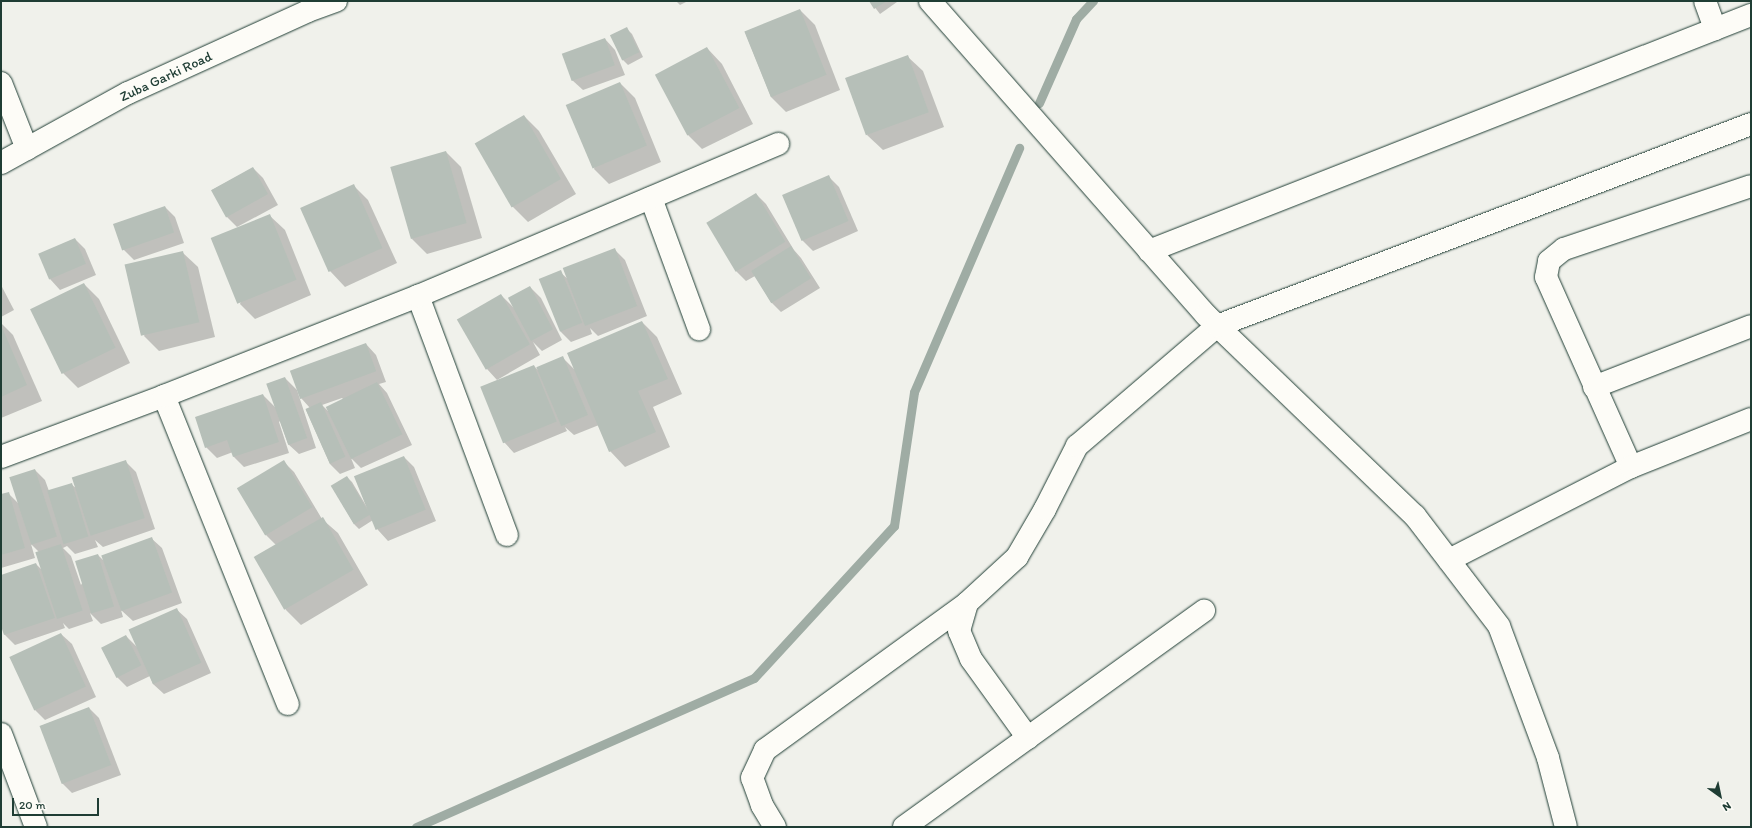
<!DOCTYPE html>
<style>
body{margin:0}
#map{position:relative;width:1752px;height:828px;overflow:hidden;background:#f0f1eb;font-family:Itim,sans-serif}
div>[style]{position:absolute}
.shadow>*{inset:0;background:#0003}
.stream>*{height:9px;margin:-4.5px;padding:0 4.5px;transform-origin:4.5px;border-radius:4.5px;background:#9faca4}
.building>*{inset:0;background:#b6bfb8;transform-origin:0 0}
.roads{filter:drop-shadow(0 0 1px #1f3d34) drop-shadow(0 0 1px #1f3d34)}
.minor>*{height:22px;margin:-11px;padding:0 11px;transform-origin:11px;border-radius:11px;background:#fdfcf7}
.major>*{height:22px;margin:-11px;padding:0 11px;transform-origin:11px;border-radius:11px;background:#fdfcf7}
span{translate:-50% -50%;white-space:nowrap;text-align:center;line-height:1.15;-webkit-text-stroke:3px #fdfcf7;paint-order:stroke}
.street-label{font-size:14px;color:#1f3d34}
.frame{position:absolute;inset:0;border:2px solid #1f3d34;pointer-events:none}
.north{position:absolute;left:1700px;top:776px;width:40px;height:40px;-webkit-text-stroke:3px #fdfcf7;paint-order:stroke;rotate:147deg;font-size:11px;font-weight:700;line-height:16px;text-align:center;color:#1f3d34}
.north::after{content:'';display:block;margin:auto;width:14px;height:18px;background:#1f3d34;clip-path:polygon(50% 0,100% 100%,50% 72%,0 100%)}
.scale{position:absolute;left:12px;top:798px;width:87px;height:18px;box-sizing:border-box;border:2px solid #1f3d34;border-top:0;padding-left:5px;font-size:12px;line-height:14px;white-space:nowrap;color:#1f3d34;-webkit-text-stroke:3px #fdfcf7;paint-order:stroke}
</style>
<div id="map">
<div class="shadow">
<div style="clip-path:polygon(676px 1px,688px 1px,680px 5px)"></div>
<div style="clip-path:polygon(870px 1px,896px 1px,897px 2px,880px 14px)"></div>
<div style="clip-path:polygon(800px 10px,815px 25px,840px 90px,786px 112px,771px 97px,745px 32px)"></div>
<div style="clip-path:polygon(627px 29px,632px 34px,643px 57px,628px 65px,623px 60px)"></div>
<div style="clip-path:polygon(605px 39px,615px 50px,625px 75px,583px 90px,572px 80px)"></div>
<div style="clip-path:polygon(707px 48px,722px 64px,753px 124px,702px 149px,687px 134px)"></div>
<div style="clip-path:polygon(907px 56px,923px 71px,944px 127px,883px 150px,867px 135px)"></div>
<div style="clip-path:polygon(620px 83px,635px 98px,661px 162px,609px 184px,594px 169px)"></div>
<div style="clip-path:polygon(524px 116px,539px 131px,576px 194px,528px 222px,513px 207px,476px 144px)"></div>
<div style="clip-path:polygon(446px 152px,461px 167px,482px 238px,427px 254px,412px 239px)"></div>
<div style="clip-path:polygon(253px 168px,263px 178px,278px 205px,237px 227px,226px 216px,212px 190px)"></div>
<div style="clip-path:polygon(829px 177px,839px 187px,858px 231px,813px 251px,803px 241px,784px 196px)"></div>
<div style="clip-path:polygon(353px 185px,368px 200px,397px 263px,345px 287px,330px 271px)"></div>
<div style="clip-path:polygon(756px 194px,766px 204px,794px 250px,801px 258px,820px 288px,781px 312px,771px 302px,755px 276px,746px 281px,736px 271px)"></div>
<div style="clip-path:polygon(165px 207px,175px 217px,184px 243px,134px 260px,124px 250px,115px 224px)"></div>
<div style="clip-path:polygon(269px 215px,285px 230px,311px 295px,255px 319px,240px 304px)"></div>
<div style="clip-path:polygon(75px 239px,85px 249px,96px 275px,60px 290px,50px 279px)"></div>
<div style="clip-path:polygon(614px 249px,625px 260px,647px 316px,598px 336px,590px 328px,592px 334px,571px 342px,561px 332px,560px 272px,569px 280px)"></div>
<div style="clip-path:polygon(182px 252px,198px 267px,215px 337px,159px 351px,144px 336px)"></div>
<div style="clip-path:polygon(84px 284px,99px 299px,130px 363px,78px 388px,63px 373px)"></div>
<div style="clip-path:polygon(1px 285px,14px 310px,1px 317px)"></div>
<div style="clip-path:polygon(530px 287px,541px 298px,562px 340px,542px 351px,533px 342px,540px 355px,497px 380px,487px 369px,501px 295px,514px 308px)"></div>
<div style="clip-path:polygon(642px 322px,657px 337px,682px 394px,653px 407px,670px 447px,625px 467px,610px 451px,599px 425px,574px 435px,565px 427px,567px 431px,514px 453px,504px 442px,534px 366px,540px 372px,563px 358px,575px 370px)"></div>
<div style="clip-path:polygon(1px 323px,13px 335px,42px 401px,1px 418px)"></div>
<div style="clip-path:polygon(evenodd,366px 344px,376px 355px,386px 382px,379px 384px,387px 393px,412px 445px,361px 468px,351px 458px,355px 468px,340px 474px,330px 464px,306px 410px,310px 408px,301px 398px,366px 344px,342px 398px,343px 399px,328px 411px,322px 405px,342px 398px)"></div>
<div style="clip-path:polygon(285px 378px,297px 390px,316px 448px,299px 454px,288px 444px,280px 421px,279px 422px,289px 453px,244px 467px,234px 457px,233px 452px,217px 458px,206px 447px,263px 395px,276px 408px)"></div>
<div style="clip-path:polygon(404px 457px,414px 467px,436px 521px,388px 541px,378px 530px,373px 520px,359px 529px,354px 524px,332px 486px,347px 477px,352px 482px,368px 509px)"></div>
<div style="clip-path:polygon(283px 461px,294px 472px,322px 519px,338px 533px,368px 585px,301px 625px,286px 610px,256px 558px,277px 546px,266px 535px)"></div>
<div style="clip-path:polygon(126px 462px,136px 472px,155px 529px,103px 547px,95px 540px,98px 547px,75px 554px,67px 546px,63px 548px,71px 556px,81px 585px,98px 555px,104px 561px,151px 538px,162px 548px,182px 603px,133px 621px,121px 610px,123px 617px,101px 624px,90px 613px,93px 621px,69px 629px,63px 623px,65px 628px,15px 645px,5px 635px,1px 623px,1px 576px,36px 564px,43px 571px,40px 553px,31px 544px,35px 558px,1px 568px,1px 495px,8px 493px,18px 503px,35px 470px,45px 480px,49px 491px,71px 484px,77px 489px)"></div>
<div style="clip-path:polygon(176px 609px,187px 619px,211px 673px,164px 694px,153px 684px,150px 676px,127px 687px,117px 677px,126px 636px,137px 647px)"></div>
<div style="clip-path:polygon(61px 634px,72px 644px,96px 697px,45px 720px,35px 710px)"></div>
<div style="clip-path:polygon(89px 708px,99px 718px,121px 775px,72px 793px,62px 783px,41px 726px)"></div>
</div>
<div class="stream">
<div style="left:1039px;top:103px;width:92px;rotate:-66.2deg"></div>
<div style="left:1076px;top:19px;width:25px;rotate:-47deg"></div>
<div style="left:416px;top:827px;width:369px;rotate:-23.8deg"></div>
<div style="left:754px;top:678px;width:207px;rotate:-47.4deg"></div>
<div style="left:894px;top:526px;width:135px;rotate:-81.5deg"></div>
<div style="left:914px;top:392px;width:266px;rotate:-66.7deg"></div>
</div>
<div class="building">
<div style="clip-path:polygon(869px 1px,887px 1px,874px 9px)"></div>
<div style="left:800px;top:9px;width:71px;height:60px;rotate:68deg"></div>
<div style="left:627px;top:27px;width:28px;height:19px;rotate:64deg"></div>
<div style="left:605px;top:38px;width:29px;height:46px;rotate:70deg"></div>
<div style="left:707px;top:47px;width:69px;height:59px;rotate:62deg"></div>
<div style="left:908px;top:55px;width:61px;height:67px;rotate:70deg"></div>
<div style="left:620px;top:82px;width:69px;height:59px;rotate:67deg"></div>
<div style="left:524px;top:115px;width:74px;height:57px;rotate:60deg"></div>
<div style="left:446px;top:151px;width:75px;height:58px;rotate:74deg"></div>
<div style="left:253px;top:167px;width:31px;height:48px;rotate:61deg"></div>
<div style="left:829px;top:175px;width:50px;height:51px;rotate:67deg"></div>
<div style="left:354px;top:184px;width:70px;height:59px;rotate:66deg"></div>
<div style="left:756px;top:193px;width:57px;height:58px;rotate:59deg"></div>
<div style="left:165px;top:206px;width:28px;height:55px;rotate:71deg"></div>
<div style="left:270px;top:214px;width:71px;height:64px;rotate:68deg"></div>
<div style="left:75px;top:238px;width:28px;height:40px;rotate:67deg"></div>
<div style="left:791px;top:246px;width:38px;height:47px;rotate:58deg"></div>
<div style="left:615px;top:248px;width:62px;height:56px;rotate:69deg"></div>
<div style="left:183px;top:251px;width:73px;height:60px;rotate:77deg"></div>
<div style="left:561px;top:270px;width:57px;height:24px;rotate:68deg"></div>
<div style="left:84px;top:283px;width:72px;height:60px;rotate:64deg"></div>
<div style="left:530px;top:286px;width:49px;height:25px;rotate:62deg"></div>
<div style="left:501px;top:294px;width:58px;height:51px;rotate:60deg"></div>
<div style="clip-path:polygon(642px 321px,668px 379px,638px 391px,656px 432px,609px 452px,567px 353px)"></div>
<div style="clip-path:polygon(1px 325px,27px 385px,1px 397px)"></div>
<div style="left:366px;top:343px;width:30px;height:81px;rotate:70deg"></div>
<div style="left:563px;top:356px;width:64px;height:29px;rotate:67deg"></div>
<div style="left:534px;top:365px;width:61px;height:58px;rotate:68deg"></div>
<div style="left:285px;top:377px;width:65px;height:20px;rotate:70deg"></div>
<div style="left:377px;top:382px;width:58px;height:57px;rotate:64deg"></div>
<div style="clip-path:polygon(263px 394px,279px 442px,233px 457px,227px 440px,205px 448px,195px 417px)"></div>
<div style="left:321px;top:402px;width:60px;height:17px;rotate:66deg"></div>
<div style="left:404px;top:456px;width:58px;height:54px;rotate:68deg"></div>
<div style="left:126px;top:460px;width:61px;height:57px;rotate:72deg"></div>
<div style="left:284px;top:460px;width:55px;height:55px;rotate:59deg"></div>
<div style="left:35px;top:469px;width:71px;height:27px;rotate:72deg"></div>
<div style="left:347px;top:476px;width:45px;height:19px;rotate:59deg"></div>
<div style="left:72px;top:483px;width:56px;height:26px;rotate:73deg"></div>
<div style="clip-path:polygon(9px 492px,25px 548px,1px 555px,1px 494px)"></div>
<div style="left:323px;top:517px;width:61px;height:80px;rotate:60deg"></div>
<div style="left:152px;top:537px;width:59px;height:54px;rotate:70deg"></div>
<div style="left:61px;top:544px;width:70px;height:27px;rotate:72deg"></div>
<div style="left:98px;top:554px;width:55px;height:24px;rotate:73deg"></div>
<div style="clip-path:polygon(36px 563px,55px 618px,4px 635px,1px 626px,1px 575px)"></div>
<div style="left:177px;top:608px;width:60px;height:53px;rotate:66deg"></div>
<div style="left:61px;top:633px;width:59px;height:57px;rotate:65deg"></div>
<div style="left:126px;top:635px;width:34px;height:28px;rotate:63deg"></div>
<div style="left:89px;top:707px;width:62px;height:53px;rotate:69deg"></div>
</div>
<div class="roads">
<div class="minor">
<div style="left:930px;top:1px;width:418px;rotate:48.7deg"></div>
<div style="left:1206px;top:315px;width:290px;rotate:43.9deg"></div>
<div style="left:1415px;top:516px;width:138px;rotate:52.6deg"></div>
<div style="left:1499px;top:626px;width:141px;rotate:69.6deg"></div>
<div style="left:1548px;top:758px;width:71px;rotate:75.4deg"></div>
<div style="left:1705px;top:1px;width:30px;rotate:70deg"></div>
<div style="left:1px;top:83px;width:71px;rotate:68.5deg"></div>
<div style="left:651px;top:198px;width:140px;rotate:69.9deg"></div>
<div style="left:1149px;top:251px;width:647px;rotate:-21.41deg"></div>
<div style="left:418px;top:296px;width:255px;rotate:69.6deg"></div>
<div style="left:1594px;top:387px;width:168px;rotate:-21.2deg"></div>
<div style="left:164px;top:396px;width:332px;rotate:68.1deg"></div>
<div style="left:1px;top:457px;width:174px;rotate:-20.5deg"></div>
<div style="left:164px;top:396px;width:273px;rotate:-21.5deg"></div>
<div style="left:418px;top:296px;width:391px;rotate:-22.9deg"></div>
<div style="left:1631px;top:467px;width:208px;rotate:-114.1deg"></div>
<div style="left:1546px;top:277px;width:16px;rotate:-79deg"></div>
<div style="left:1549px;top:261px;width:19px;rotate:-39deg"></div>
<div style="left:1564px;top:249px;width:197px;rotate:-18.6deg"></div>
<div style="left:1449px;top:560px;width:204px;rotate:-27.1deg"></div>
<div style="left:1631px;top:467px;width:129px;rotate:-21.8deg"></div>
<div style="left:1px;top:734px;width:99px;rotate:69.4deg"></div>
<div style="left:1028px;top:738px;width:97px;rotate:-125.8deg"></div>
<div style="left:971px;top:659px;width:30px;rotate:-113deg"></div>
<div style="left:959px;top:631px;width:29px;rotate:-74deg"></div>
<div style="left:967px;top:603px;width:68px;rotate:-42.6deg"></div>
<div style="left:1017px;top:557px;width:56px;rotate:-59.7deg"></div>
<div style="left:1045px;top:509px;width:71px;rotate:-63.1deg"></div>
<div style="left:1077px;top:446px;width:184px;rotate:-40.6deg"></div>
<div style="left:1217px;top:326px;width:571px;rotate:-20.72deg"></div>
<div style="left:775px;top:827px;width:26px;rotate:-121deg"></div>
<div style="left:762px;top:805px;width:29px;rotate:-110deg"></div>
<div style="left:752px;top:778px;width:31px;rotate:-65deg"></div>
<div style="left:765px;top:750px;width:250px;rotate:-36deg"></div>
<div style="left:904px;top:827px;width:370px;rotate:-35.8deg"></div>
</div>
<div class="major">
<div style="left:1px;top:163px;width:145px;rotate:-28.9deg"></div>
<div style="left:128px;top:93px;width:198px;rotate:-24.5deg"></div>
<div style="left:308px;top:11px;width:30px;rotate:-20deg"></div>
</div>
</div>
<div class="street-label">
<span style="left:166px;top:77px;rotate:-25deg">Zuba Garki Road</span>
</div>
<div class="frame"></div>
<div class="north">N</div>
<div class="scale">20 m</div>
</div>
